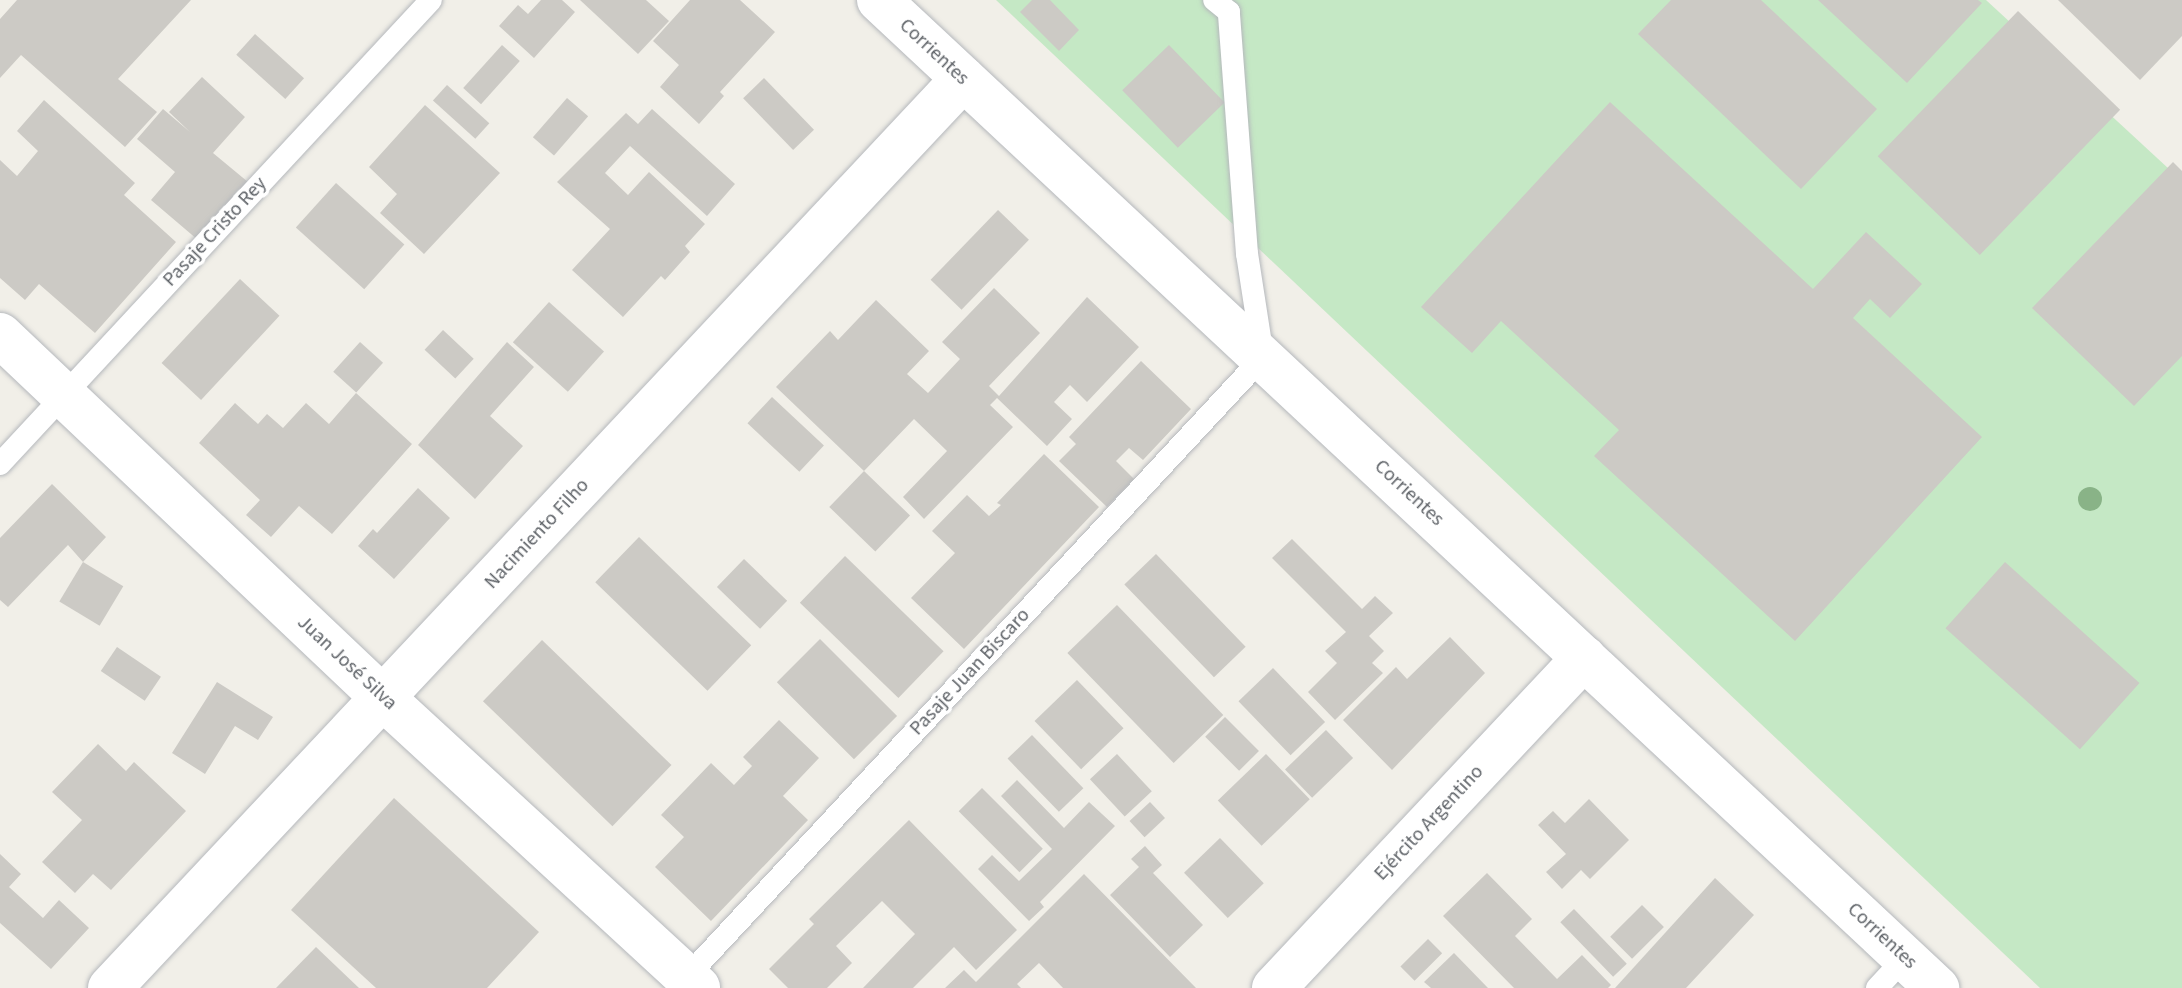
<!DOCTYPE html>
<meta charset="utf-8">
<style>
body{margin:0}
#map{position:relative;width:2182px;height:988px;overflow:hidden;background:#f1efe8;font-family:"Source Sans 3",sans-serif}
div>[style]{position:absolute}
.green>*{inset:0;background:#c5e8c5}
.building>*{inset:0;background:#cccac5;transform-origin:0 0}
.roads{filter:drop-shadow(0 0 2px #b5b8bc) drop-shadow(0 0 2px #b5b8bc)}
.lane>*{height:22px;margin:-11px;padding:0 11px;transform-origin:11px;border-radius:11px;background:#fff}
.street>*{height:44px;margin:-22px;padding:0 22px;transform-origin:22px;border-radius:22px;background:#fff}
.trees>*{width:24px;height:24px;margin:-12px;border-radius:50%;background:#89b387}
span{translate:-50% -50%;white-space:nowrap;text-align:center;line-height:1.15;-webkit-text-stroke:7px #fff;paint-order:stroke}
.street-label{font-size:20px;color:#5f6368}
</style>
<div id="map">
<div class="green">
<div style="clip-path:polygon(996px 0,1986px 0,2182px 181px,2182px 988px,2040px 988px)"></div>
</div>
<div class="building">
<div style="clip-path:polygon(17px 0,191px 0,118px 79px,157px 112px,125px 147px,21px 55px,0 78px,0 19px)"></div>
<div style="clip-path:polygon(541px 0,562px 0,575px 12px,534px 58px,499px 26px,518px 5px,528px 14px)"></div>
<div style="clip-path:polygon(580px 0,646px 0,669px 21px,638px 54px)"></div>
<div style="clip-path:polygon(690px 0,740px 0,775px 32px,720px 92px,724px 96px,699px 124px,660px 87px,679px 65px,653px 41px)"></div>
<div style="clip-path:polygon(1032px 0,1050px 0,1079px 30px,1059px 51px,1020px 12px)"></div>
<div style="clip-path:polygon(1671px 0,1761px 0,1877px 109px,1801px 189px,1638px 34px)"></div>
<div style="clip-path:polygon(1818px 0,1978px 0,1982px 3px,1907px 83px)"></div>
<div style="clip-path:polygon(2058px 0,2182px 0,2182px 36px,2140px 80px)"></div>
<div style="left:2018px;top:11px;width:142px;height:202px;rotate:44deg"></div>
<div style="left:255px;top:34px;width:66px;height:28px;rotate:42deg"></div>
<div style="left:502px;top:45px;width:24px;height:58px;rotate:42deg"></div>
<div style="left:1169px;top:45px;width:80px;height:65px;rotate:46deg"></div>
<div style="clip-path:polygon(202px 77px,245px 117px,213px 153px,248px 182px,198px 240px,151px 200px,175px 172px,137px 139px,163px 109px,190px 132px,169px 112px)"></div>
<div style="left:764px;top:78px;width:72px;height:29px;rotate:46deg"></div>
<div style="left:447px;top:85px;width:57px;height:21px;rotate:42deg"></div>
<div style="left:567px;top:98px;width:28px;height:52px;rotate:41deg"></div>
<div style="clip-path:polygon(44px 100px,135px 183px,124px 195px,176px 242px,95px 333px,39px 284px,25px 300px,0 278px,0 160px,17px 176px,38px 151px,17px 131px)"></div>
<div style="clip-path:polygon(1610px 102px,1813px 289px,1866px 232px,1922px 284px,1890px 318px,1870px 299px,1853px 318px,1982px 437px,1795px 641px,1594px 456px,1619px 430px,1501px 321px,1472px 353px,1421px 307px)"></div>
<div style="clip-path:polygon(425px 105px,500px 173px,424px 254px,380px 213px,397px 194px,369px 167px)"></div>
<div style="clip-path:polygon(652px 109px,735px 184px,707px 216px,630px 146px,605px 173px,628px 195px,649px 172px,705px 224px,685px 246px,690px 252px,665px 280px,661px 276px,623px 317px,572px 270px,610px 229px,557px 182px,626px 113px,638px 124px)"></div>
<div style="clip-path:polygon(2173px 162px,2182px 171px,2182px 356px,2134px 406px,2032px 308px)"></div>
<div style="left:336px;top:183px;width:92px;height:60px;rotate:42deg"></div>
<div style="left:998px;top:210px;width:43px;height:97px;rotate:44deg"></div>
<div style="left:240px;top:279px;width:54px;height:115px;rotate:43deg"></div>
<div style="clip-path:polygon(994px 288px,1040px 333px,989px 386px,999px 396px,1087px 297px,1139px 347px,1087px 402px,1070px 385px,1054px 402px,1072px 419px,1047px 446px,997px 398px,990px 405px,1013px 427px,924px 519px,903px 497px,947px 451px,914px 419px,864px 471px,776px 387px,830px 331px,838px 340px,876px 300px,929px 351px,907px 374px,928px 393px,960px 359px,942px 342px)"></div>
<div style="left:549px;top:302px;width:74px;height:54px;rotate:42deg"></div>
<div style="left:443px;top:330px;width:42px;height:27px;rotate:43deg"></div>
<div style="left:360px;top:342px;width:31px;height:40px;rotate:42deg"></div>
<div style="clip-path:polygon(507px 342px,534px 367px,490px 416px,523px 446px,475px 499px,418px 445px)"></div>
<div style="clip-path:polygon(1141px 361px,1191px 409px,1143px 460px,1129px 448px,1116px 461px,1134px 479px,1107px 507px,1059px 461px,1076px 444px,1069px 437px)"></div>
<div style="clip-path:polygon(356px 393px,412px 444px,332px 534px,299px 506px,271px 537px,246px 515px,260px 500px,199px 443px,235px 403px,258px 424px,267px 414px,283px 428px,306px 403px,329px 424px)"></div>
<div style="left:772px;top:397px;width:71px;height:36px;rotate:43deg"></div>
<div style="clip-path:polygon(1044px 454px,1099px 507px,964px 649px,911px 598px,955px 553px,932px 531px,967px 495px,989px 516px,1001px 505px,997px 503px)"></div>
<div style="left:864px;top:471px;width:64px;height:50px;rotate:44deg"></div>
<div style="clip-path:polygon(52px 484px,106px 537px,83px 562px,68px 545px,8px 607px,0 600px,0 538px)"></div>
<div style="clip-path:polygon(418px 488px,450px 518px,394px 579px,358px 546px,373px 529px,377px 533px)"></div>
<div style="left:639px;top:537px;width:156px;height:63px;rotate:44deg"></div>
<div style="clip-path:polygon(1292px 539px,1362px 609px,1375px 596px,1393px 613px,1369px 636px,1384px 651px,1372px 663px,1383px 673px,1335px 720px,1308px 692px,1337px 663px,1325px 651px,1346px 632px,1272px 558px)"></div>
<div style="left:1156px;top:554px;width:129px;height:44px;rotate:46deg"></div>
<div style="left:845px;top:556px;width:137px;height:65px;rotate:44deg"></div>
<div style="left:744px;top:559px;width:60px;height:39px;rotate:44deg"></div>
<div style="left:83px;top:562px;width:47px;height:46px;rotate:31deg"></div>
<div style="left:2005px;top:562px;width:181px;height:89px;rotate:42deg"></div>
<div style="left:1117px;top:605px;width:153px;height:69px;rotate:46deg"></div>
<div style="clip-path:polygon(1450px 637px,1485px 673px,1392px 770px,1343px 720px,1396px 667px,1407px 679px)"></div>
<div style="left:820px;top:639px;width:109px;height:61px;rotate:45deg"></div>
<div style="left:542px;top:640px;width:180px;height:85px;rotate:44deg"></div>
<div style="left:117px;top:647px;width:53px;height:29px;rotate:34deg"></div>
<div style="left:1273px;top:668px;width:75px;height:48px;rotate:46deg"></div>
<div style="left:1077px;top:680px;width:67px;height:59px;rotate:46deg"></div>
<div style="clip-path:polygon(217px 682px,273px 717px,258px 740px,235px 726px,205px 774px,172px 753px)"></div>
<div style="left:1225px;top:717px;width:48px;height:28px;rotate:45deg"></div>
<div style="clip-path:polygon(779px 720px,819px 758px,783px 796px,808px 820px,711px 921px,655px 867px,684px 837px,661px 815px,711px 763px,734px 785px,752px 766px,743px 757px)"></div>
<div style="left:1326px;top:730px;width:39px;height:57px;rotate:46deg"></div>
<div style="left:1032px;top:735px;width:74px;height:34px;rotate:46deg"></div>
<div style="clip-path:polygon(98px 744px,126px 771px,134px 762px,186px 811px,111px 890px,93px 874px,75px 893px,42px 862px,82px 820px,52px 792px)"></div>
<div style="left:1117px;top:754px;width:51px;height:37px;rotate:47deg"></div>
<div style="left:1266px;top:754px;width:63px;height:67px;rotate:46deg"></div>
<div style="clip-path:polygon(1017px 780px,1064px 828px,1089px 802px,1115px 826px,1040px 902px,1044px 907px,1029px 921px,978px 869px,992px 855px,1019px 881px,1052px 849px,1001px 796px)"></div>
<div style="left:982px;top:788px;width:86px;height:33px;rotate:45deg"></div>
<div style="clip-path:polygon(394px 798px,539px 932px,487px 988px,376px 988px,291px 910px)"></div>
<div style="clip-path:polygon(1589px 799px,1629px 840px,1590px 879px,1581px 870px,1562px 889px,1546px 872px,1566px 854px,1538px 825px,1553px 811px,1565px 823px)"></div>
<div style="left:1150px;top:802px;width:22px;height:28px;rotate:47deg"></div>
<div style="clip-path:polygon(909px 820px,1017px 930px,976px 970px,954px 947px,913px 988px,863px 988px,915px 934px,882px 901px,836px 946px,852px 963px,827px 988px,788px 988px,769px 969px,814px 924px,809px 919px)"></div>
<div style="left:1220px;top:838px;width:63px;height:50px;rotate:46deg"></div>
<div style="clip-path:polygon(1145px 846px,1162px 865px,1153px 873px,1203px 925px,1170px 957px,1110px 895px,1139px 867px,1131px 859px)"></div>
<div style="clip-path:polygon(0 854px,21px 874px,9px 887px,43px 918px,59px 900px,89px 928px,51px 969px,0 923px)"></div>
<div style="clip-path:polygon(1487px 873px,1532px 919px,1515px 936px,1557px 979px,1582px 955px,1611px 985px,1608px 988px,1514px 988px,1443px 916px)"></div>
<div style="clip-path:polygon(1084px 874px,1196px 988px,1063px 988px,1039px 963px,1017px 984px,1021px 988px,945px 988px,964px 970px,976px 982px)"></div>
<div style="clip-path:polygon(1715px 878px,1754px 915px,1686px 988px,1615px 988px)"></div>
<div style="left:1642px;top:905px;width:31px;height:45px;rotate:45deg"></div>
<div style="left:1574px;top:909px;width:76px;height:19px;rotate:46deg"></div>
<div style="left:1428px;top:939px;width:20px;height:39px;rotate:45deg"></div>
<div style="clip-path:polygon(316px 947px,359px 988px,276px 988px)"></div>
<div style="clip-path:polygon(1454px 953px,1488px 988px,1431px 988px,1424px 982px)"></div>
</div>
<div class="roads">
<div class="lane">
<div style="left:0;top:464px;width:633px;rotate:-47.11deg"></div>
<div style="left:683px;top:981px;width:852px;rotate:-47.09deg"></div>
<div style="left:1263px;top:357px;width:104px;rotate:-98.8deg"></div>
<div style="left:1247px;top:254px;width:243px;rotate:-94.3deg"></div>
<div style="left:1229px;top:12px;width:19px;rotate:-141deg"></div>
<div style="left:1877px;top:988px;width:41px;rotate:-47deg"></div>
</div>
<div class="street">
<div style="left:879px;top:0;width:1448px;rotate:43.04deg"></div>
<div style="left:0;top:335px;width:528px;rotate:43.46deg"></div>
<div style="left:383px;top:698px;width:428px;rotate:42.6deg"></div>
<div style="left:110px;top:988px;width:1247px;rotate:-46.82deg"></div>
<div style="left:1274px;top:988px;width:453px;rotate:-46.8deg"></div>
</div>
</div>
<div class="trees">
<div style="left:2090px;top:499px"></div>
</div>
<div class="street-label">
<span style="left:934px;top:52px;rotate:43deg">Corrientes</span>
<span style="left:215px;top:232px;rotate:-47deg">Pasaje Cristo Rey</span>
<span style="left:1409px;top:493px;rotate:43deg">Corrientes</span>
<span style="left:537px;top:534px;rotate:-47deg">Nacimiento Filho</span>
<span style="left:347px;top:663px;rotate:43deg">Juan José Silva</span>
<span style="left:970px;top:672px;rotate:-47deg">Pasaje Juan Biscaro</span>
<span style="left:1429px;top:823px;rotate:-47deg">Ejército Argentino</span>
<span style="left:1882px;top:936px;rotate:43deg">Corrientes</span>
</div>
</div>
